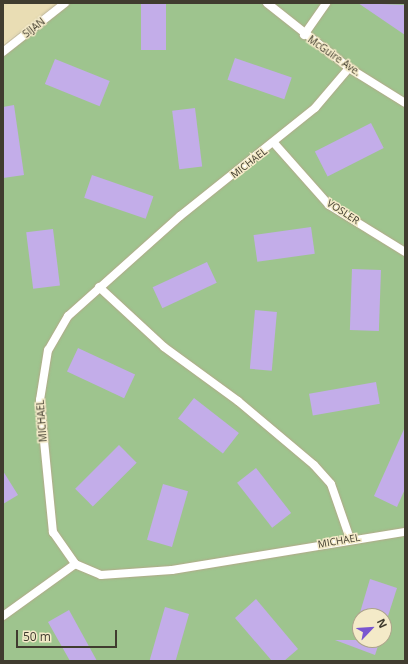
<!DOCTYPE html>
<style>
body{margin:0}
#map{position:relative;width:408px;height:664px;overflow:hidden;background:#f4eac8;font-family:"Open Sans",sans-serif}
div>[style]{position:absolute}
.built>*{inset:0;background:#e9ddb4}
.green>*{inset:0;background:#9ec48e}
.building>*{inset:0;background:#c3ade9;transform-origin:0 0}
.roads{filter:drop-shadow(0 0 1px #b2a989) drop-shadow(0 0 1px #b2a989)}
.service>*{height:8px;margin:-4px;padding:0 4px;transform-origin:4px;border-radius:4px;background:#fff}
span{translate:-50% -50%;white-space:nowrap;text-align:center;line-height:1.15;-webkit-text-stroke:3px #f4eac8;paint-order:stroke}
.street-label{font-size:10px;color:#403c2f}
.frame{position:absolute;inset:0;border:4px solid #403c2f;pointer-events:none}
.north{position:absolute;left:352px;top:608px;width:40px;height:40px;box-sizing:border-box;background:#f4eac8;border:1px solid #aca48b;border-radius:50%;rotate:65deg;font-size:11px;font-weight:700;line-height:16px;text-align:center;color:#403c2f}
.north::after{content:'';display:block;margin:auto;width:14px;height:18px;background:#7a56d0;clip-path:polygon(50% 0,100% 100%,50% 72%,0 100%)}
.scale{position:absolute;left:16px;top:630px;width:101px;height:18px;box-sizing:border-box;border:2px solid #403c2f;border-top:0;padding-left:5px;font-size:12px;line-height:14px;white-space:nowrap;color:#403c2f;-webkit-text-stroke:3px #f4eac8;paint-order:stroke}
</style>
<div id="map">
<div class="built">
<div style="clip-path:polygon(3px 3px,57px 3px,3px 44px)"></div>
</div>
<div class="green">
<div style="clip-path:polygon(evenodd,62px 3px,405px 3px,405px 661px,3px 661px,3px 51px,62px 3px,360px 616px,384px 616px,384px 640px,360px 640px,360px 616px)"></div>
</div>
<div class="building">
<div style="left:141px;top:3px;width:25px;height:47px"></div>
<div style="clip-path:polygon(358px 3px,405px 5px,405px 35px)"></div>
<div style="left:235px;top:58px;width:60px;height:23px;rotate:19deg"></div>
<div style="left:55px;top:59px;width:59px;height:27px;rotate:22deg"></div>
<div style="clip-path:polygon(14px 105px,24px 175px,3px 178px,3px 107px)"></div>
<div style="left:195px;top:108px;width:59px;height:23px;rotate:83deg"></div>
<div style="left:371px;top:123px;width:28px;height:63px;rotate:63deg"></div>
<div style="left:92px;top:175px;width:65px;height:24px;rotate:19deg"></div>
<div style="left:311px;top:227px;width:27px;height:58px;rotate:82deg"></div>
<div style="left:53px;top:229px;width:57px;height:27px;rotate:83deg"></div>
<div style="left:207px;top:262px;width:23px;height:60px;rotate:65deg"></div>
<div style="left:352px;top:269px;width:29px;height:61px;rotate:2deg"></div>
<div style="left:255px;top:310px;width:22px;height:59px;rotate:5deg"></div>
<div style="left:78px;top:348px;width:63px;height:26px;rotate:25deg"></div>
<div style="left:376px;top:382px;width:22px;height:68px;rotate:80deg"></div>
<div style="left:194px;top:398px;width:57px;height:26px;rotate:38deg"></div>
<div style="clip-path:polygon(405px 427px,405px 489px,397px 507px,374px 496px)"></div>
<div style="left:119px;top:445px;width:25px;height:62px;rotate:45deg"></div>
<div style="left:256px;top:468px;width:57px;height:24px;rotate:52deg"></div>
<div style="clip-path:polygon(3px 471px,18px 495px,3px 504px)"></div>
<div style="left:163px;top:484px;width:26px;height:58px;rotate:16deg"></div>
<div style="clip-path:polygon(370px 579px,397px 588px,388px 616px,359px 616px)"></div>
<div style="clip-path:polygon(256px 599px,298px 649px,284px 661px,272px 661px,235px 618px)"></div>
<div style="left:165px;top:607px;width:25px;height:56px;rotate:16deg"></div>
<div style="clip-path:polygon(69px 610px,97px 661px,70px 661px,48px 622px)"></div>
<div style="clip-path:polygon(335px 640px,380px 640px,375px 655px)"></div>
</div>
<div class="roads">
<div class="service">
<div style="left:267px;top:3px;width:105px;rotate:38.4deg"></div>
<div style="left:349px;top:68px;width:66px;rotate:32deg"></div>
<div style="left:304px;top:35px;width:39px;rotate:-55deg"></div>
<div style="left:3px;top:52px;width:79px;rotate:-38.3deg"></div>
<div style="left:349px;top:68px;width:52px;rotate:130.4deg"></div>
<div style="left:315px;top:108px;width:173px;rotate:141.3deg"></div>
<div style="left:180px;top:216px;width:150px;rotate:138.2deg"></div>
<div style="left:68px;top:316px;width:39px;rotate:120deg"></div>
<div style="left:48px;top:350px;width:51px;rotate:99.1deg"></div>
<div style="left:40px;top:400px;width:133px;rotate:84.4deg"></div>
<div style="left:53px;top:532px;width:39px;rotate:55deg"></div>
<div style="left:75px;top:564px;width:28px;rotate:23deg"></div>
<div style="left:101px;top:575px;width:71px;rotate:-4deg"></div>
<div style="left:172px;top:570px;width:236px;rotate:-9.3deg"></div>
<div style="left:274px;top:143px;width:83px;rotate:48.4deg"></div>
<div style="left:329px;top:205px;width:89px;rotate:31.7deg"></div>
<div style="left:99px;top:287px;width:88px;rotate:42.7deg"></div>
<div style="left:164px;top:347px;width:92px;rotate:36.1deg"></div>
<div style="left:238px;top:401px;width:99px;rotate:40.1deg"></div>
<div style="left:314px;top:465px;width:25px;rotate:48deg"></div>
<div style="left:331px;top:484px;width:58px;rotate:70.9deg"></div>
<div style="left:3px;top:616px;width:89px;rotate:-35.8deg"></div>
</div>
</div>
<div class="street-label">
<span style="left:34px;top:28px;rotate:-38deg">SIJAN</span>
<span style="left:334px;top:56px;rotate:35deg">McGuire Ave.</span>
<span style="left:249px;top:163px;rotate:-38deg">MICHAEL</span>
<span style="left:343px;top:212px;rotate:33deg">VOSLER</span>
<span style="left:42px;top:421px;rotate:-94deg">MICHAEL</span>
<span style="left:339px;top:541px;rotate:-10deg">MICHAEL</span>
</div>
<div class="frame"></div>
<div class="north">N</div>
<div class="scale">50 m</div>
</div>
